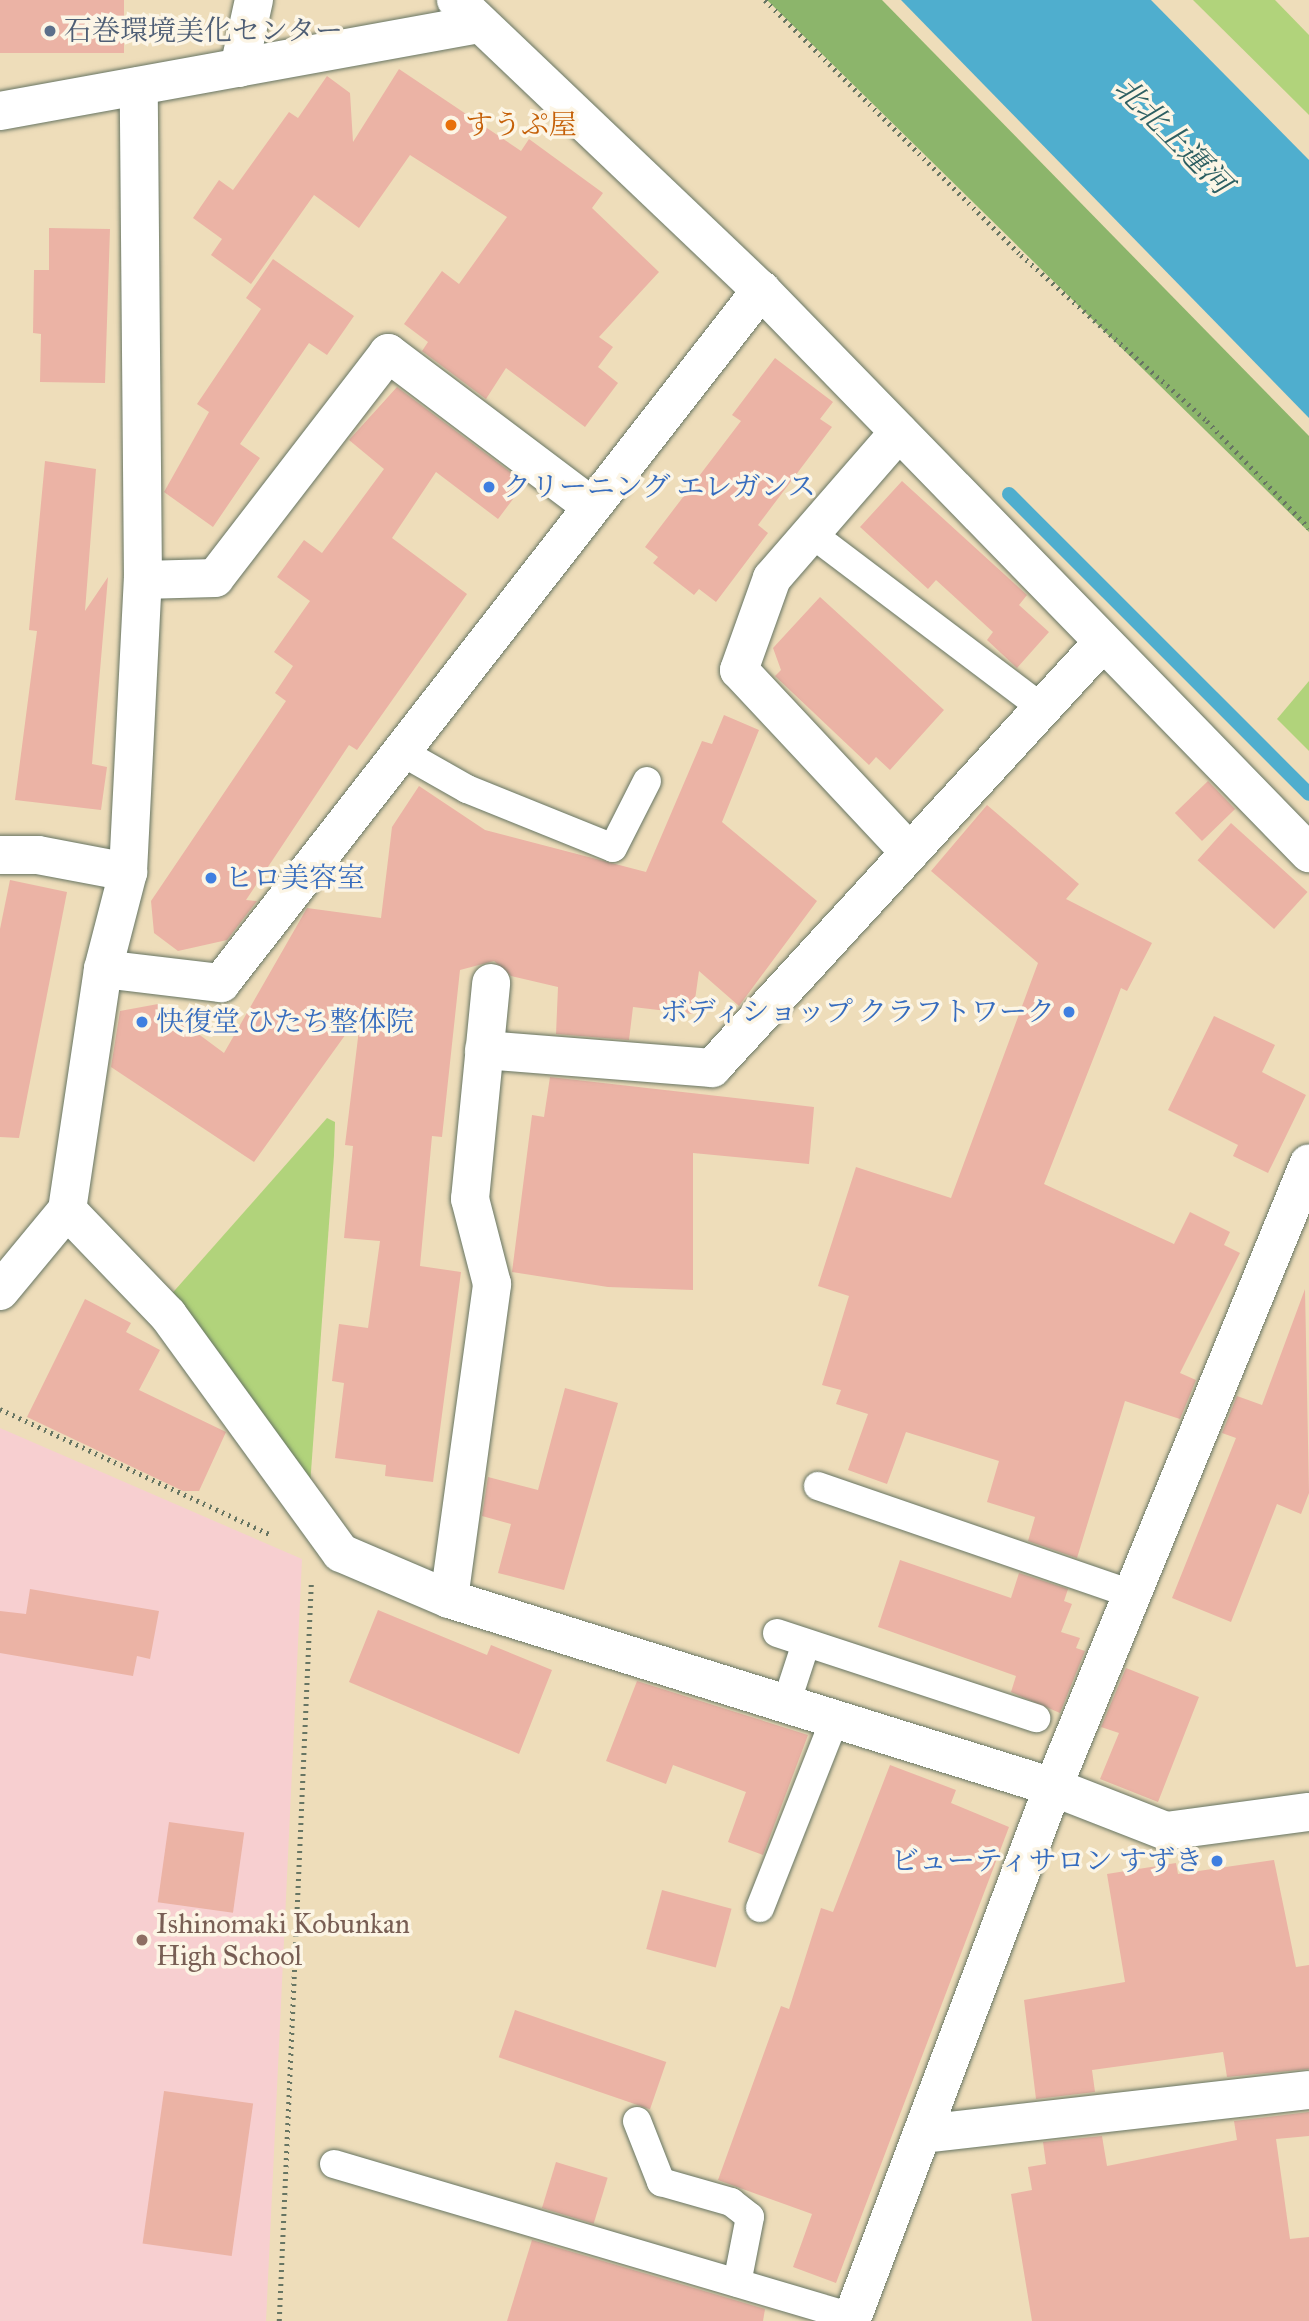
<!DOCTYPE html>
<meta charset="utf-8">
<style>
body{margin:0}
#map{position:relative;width:1309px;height:2321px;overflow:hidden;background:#eeddba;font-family:"IM FELL Great Primer","Noto Serif JP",serif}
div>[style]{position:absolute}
.built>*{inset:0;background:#f7cfd0}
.green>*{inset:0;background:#b1d37b}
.forest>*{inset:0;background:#8cb56b}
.water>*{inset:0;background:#4faece}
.stream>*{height:14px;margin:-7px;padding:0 7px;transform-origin:7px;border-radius:7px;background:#4faece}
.building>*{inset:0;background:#ebb3a5;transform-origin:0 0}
.path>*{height:4.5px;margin-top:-2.25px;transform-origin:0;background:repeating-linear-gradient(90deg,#677563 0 2px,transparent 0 7px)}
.roads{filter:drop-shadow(0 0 2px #677563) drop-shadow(0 0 2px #677563)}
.service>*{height:28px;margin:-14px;padding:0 14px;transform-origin:14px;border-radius:14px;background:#fff}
.minor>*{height:38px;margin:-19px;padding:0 19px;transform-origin:19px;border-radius:19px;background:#fff}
.dots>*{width:19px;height:19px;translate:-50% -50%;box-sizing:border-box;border:4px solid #fcf5e5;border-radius:50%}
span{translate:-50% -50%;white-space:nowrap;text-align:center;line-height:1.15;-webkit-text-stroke:7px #fcf5e5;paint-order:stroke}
.service-label{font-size:28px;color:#4e5e75}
.left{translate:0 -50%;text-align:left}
.food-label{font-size:28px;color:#c56008}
.shop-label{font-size:28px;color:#366cbe}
.right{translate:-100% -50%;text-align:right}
.education-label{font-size:28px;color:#785e54}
.water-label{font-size:30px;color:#2d5f62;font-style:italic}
</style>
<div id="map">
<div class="built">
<div style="clip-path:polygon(0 1428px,302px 1559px,266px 2321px,0 2321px)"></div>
</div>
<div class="green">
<div style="clip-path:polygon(1193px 0,1275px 0,1309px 35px,1309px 115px)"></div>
<div style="clip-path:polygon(1309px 681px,1309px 751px,1277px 719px)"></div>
<div style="clip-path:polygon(327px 1118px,335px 1122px,334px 1155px,309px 1499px,168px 1298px)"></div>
</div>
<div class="forest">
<div style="clip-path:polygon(767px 0,882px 0,1309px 436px,1309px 532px)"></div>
</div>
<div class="water">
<div style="clip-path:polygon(901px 0,1151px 0,1309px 160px,1309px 418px)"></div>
</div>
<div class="stream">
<div style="left:1009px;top:494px;width:424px;rotate:45deg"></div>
</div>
<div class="building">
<div style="left:0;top:0;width:124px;height:53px"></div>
<div style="clip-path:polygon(399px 69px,521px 151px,529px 139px,603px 193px,592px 208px,659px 272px,599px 337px,613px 347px,598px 367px,618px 383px,585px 427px,506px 368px,486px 399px,422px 351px,428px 342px,404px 324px,442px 271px,459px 284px,507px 217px,410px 155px,359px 228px,314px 195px,251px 284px,211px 255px,222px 239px,193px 218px,219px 180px,233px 190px,289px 112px,298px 118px,327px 76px,350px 93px,353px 142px)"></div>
<div style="clip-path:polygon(49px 228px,110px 229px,105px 383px,40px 382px,41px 334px,33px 333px,34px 270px,49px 270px)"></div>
<div style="clip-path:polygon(273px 259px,354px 316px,327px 355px,309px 343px,240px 444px,260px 458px,213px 527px,164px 492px,209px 412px,197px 404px,261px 309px,246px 298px)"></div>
<div style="clip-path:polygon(775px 358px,833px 402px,820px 419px,832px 427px,758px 525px,768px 533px,716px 602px,699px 589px,694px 595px,653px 563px,658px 557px,645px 547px,741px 421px,732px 415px)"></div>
<div style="clip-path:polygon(397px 387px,525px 483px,498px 519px,436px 472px,392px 538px,467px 594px,357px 750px,349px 745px,246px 900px,257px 901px,227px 940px,178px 951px,154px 933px,151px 901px,286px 701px,275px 693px,293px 666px,274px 652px,310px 601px,277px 577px,304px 540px,322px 553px,384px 469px,349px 440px)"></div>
<div style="clip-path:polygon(45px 461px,96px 469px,85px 611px,108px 577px,92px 764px,107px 767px,101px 810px,15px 800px,37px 631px,29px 630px)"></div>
<div style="clip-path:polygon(902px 481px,1027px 595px,1019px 605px,1049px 632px,1017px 668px,987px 640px,993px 632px,936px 580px,928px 589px,860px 527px)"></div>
<div style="clip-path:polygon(820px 597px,944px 710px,890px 770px,876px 757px,869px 765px,775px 676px,781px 670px,773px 648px)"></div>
<div style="clip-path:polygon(724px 715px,759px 730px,722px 822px,817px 901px,739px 1006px,699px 971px,693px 1014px,633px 1007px,629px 1040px,556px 1034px,558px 987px,511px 976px,494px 961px,460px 970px,442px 1137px,432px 1136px,420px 1266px,461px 1272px,433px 1482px,385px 1476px,386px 1465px,335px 1458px,344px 1383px,332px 1381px,339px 1324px,368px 1328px,380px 1241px,344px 1238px,353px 1146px,345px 1145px,361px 1013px,254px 1162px,111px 1067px,120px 1011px,158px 1004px,224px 1053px,307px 908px,381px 918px,392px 827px,419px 786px,485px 830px,646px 872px,702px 741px,712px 744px)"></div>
<div style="left:1208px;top:781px;width:39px;height:46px;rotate:46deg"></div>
<div style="clip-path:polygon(987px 805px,1079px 884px,1066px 899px,1152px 943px,1127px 991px,1121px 988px,1044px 1184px,1174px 1244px,1190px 1212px,1230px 1232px,1224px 1245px,1240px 1253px,1180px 1373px,1196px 1380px,1180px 1419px,1125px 1401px,1077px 1558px,1028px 1541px,1035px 1517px,987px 1502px,999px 1461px,906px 1432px,887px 1484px,848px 1470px,868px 1414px,836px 1404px,841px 1390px,822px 1385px,849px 1296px,818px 1286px,856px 1167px,951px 1198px,1038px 963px,931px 871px)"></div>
<div style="left:1231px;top:823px;width:103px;height:50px;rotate:42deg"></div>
<div style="clip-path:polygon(10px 880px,67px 892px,19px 1138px,0 1137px,0 929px)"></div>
<div style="clip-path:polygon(1214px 1016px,1275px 1045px,1262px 1072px,1306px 1095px,1268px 1173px,1233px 1156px,1238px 1145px,1168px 1110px)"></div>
<div style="clip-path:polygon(550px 1077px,814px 1107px,809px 1164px,693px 1153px,693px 1290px,608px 1287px,512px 1272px,532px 1115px,544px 1117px)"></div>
<div style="clip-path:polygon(1305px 1289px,1309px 1493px,1301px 1514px,1277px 1504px,1231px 1622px,1172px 1598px,1236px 1438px,1222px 1433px,1237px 1396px,1262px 1405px)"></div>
<div style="clip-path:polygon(85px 1299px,131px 1323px,126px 1332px,160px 1350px,139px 1390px,226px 1432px,199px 1491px,183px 1491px,27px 1417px)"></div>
<div style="clip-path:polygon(565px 1388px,618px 1403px,564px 1590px,498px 1573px,511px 1524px,482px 1516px,488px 1477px,538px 1490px)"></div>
<div style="clip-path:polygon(900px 1560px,1011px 1598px,1019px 1573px,1068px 1589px,1064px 1601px,1072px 1604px,1061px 1632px,1080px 1638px,1076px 1648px,1085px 1651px,1060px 1713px,1011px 1692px,1016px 1676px,878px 1627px)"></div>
<div style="clip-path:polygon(30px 1589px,159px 1611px,150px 1659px,137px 1656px,133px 1676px,0 1653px,0 1611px,26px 1614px)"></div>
<div style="clip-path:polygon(378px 1610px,487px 1655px,491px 1645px,552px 1670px,519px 1754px,349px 1682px)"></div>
<div style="clip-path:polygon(1126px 1668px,1199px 1697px,1158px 1802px,1100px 1779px,1119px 1733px,1101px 1727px)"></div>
<div style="clip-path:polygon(637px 1681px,808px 1735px,763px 1855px,728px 1842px,746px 1792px,673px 1765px,666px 1784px,606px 1761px)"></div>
<div style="clip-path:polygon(890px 1765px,956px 1790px,951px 1803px,1009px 1827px,836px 2283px,793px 2267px,812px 2214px,718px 2180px,781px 2006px,789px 2009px,821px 1908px,833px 1912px)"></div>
<div style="left:169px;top:1822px;width:76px;height:81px;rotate:8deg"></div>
<div style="clip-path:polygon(1274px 1860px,1296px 1967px,1309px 1965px,1309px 2069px,1227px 2077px,1223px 2052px,1092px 2070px,1095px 2092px,1036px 2099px,1024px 2000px,1125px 1982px,1107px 1874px,1176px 1863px,1178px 1874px)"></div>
<div style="left:662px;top:1890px;width:72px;height:61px;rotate:15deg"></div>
<div style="left:515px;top:2010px;width:160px;height:50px;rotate:19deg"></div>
<div style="left:164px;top:2091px;width:90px;height:154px;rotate:8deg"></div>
<div style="clip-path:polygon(1309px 2112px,1309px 2136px,1276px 2139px,1290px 2239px,1309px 2237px,1309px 2321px,1032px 2321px,1011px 2194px,1032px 2190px,1028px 2167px,1046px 2164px,1043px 2142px,1102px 2136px,1107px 2166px,1237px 2140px,1234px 2121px)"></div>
<div style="left:556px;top:2162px;width:54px;height:48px;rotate:17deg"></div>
<div style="clip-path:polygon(532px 2240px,765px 2309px,763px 2321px,507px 2321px)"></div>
</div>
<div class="path">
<div style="left:765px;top:0;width:361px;rotate:44.9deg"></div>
<div style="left:1021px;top:255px;width:249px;rotate:41.7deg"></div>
<div style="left:1207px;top:421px;width:148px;rotate:46.4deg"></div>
<div style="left:0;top:1409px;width:297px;rotate:24.9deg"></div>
<div style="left:279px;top:2321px;width:737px;rotate:-87.51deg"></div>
</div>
<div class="roads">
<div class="service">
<div style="left:812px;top:534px;width:288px;rotate:37.1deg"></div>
<div style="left:400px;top:751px;width:77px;rotate:29.6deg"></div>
<div style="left:467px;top:789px;width:157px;rotate:22deg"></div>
<div style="left:613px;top:848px;width:75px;rotate:-63.1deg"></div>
<div style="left:818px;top:1486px;width:332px;rotate:19deg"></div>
<div style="left:777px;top:1633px;width:273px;rotate:18.2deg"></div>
<div style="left:786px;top:1704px;width:64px;rotate:-71.8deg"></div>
<div style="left:760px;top:1908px;width:203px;rotate:-68.4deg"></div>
<div style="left:637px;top:2121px;width:66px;rotate:68.5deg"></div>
<div style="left:661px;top:2182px;width:73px;rotate:15.9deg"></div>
<div style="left:731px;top:2202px;width:24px;rotate:38deg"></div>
<div style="left:750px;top:2217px;width:67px;rotate:101.1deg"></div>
<div style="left:334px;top:2164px;width:540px;rotate:16.46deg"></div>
</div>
<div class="minor">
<div style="left:456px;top:0;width:421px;rotate:43.6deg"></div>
<div style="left:761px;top:290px;width:786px;rotate:45.77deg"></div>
<div style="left:239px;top:68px;width:70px;rotate:-77.6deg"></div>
<div style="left:0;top:111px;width:488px;rotate:-10.3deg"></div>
<div style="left:899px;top:432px;width:194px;rotate:131deg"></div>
<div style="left:772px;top:578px;width:98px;rotate:109.7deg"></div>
<div style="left:739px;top:670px;width:250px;rotate:46.9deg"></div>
<div style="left:143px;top:580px;width:72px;rotate:-1.6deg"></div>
<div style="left:215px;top:578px;width:284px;rotate:-52.4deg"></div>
<div style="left:388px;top:353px;width:253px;rotate:37deg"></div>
<div style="left:0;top:855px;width:38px"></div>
<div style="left:38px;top:855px;width:92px;rotate:10.7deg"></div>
<div style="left:103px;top:969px;width:119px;rotate:6.8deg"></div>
<div style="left:221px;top:983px;width:879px;rotate:-52.07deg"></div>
<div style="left:484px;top:1050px;width:229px;rotate:4.5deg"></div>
<div style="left:712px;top:1068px;width:578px;rotate:-47.45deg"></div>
<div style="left:67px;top:1210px;width:146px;rotate:46.1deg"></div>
<div style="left:168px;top:1315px;width:294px;rotate:54deg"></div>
<div style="left:341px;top:1553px;width:117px;rotate:23.1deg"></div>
<div style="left:449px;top:1599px;width:633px;rotate:17.29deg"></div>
<div style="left:1053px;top:1787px;width:121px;rotate:21.3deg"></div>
<div style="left:1166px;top:1831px;width:144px;rotate:-7.6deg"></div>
<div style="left:0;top:1291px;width:105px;rotate:-50.4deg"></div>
<div style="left:67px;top:1210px;width:244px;rotate:-81.5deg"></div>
<div style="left:103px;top:969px;width:100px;rotate:-75.5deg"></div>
<div style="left:128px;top:872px;width:292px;rotate:-87.1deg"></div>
<div style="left:143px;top:580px;width:494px;rotate:-90.5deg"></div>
<div style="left:449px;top:1599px;width:318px;rotate:-82.2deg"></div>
<div style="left:492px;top:1284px;width:88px;rotate:-104.5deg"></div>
<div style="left:470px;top:1199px;width:217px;rotate:-84.4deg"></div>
<div style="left:923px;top:2134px;width:388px;rotate:-6.5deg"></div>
<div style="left:851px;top:2321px;width:571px;rotate:-69.28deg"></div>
<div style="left:1053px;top:1787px;width:674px;rotate:-67.69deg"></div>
</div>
</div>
<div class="dots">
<div style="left:50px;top:31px;background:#5c6f8a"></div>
<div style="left:451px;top:125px;background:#e8710a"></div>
<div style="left:489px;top:487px;background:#3f7fe0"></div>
<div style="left:211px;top:878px;background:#3f7fe0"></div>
<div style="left:1069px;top:1012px;background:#3f7fe0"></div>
<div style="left:142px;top:1022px;background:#3f7fe0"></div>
<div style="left:1217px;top:1861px;background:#3f7fe0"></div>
<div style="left:142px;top:1940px;background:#8d6e63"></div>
</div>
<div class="service-label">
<span class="left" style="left:64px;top:31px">石巻環境美化センター</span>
</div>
<div class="food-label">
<span class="left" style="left:465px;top:125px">すうぷ屋</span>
</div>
<div class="shop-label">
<span class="left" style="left:503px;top:487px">クリーニング エレガンス</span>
<span class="left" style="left:225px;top:878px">ヒロ美容室</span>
<span class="right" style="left:1055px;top:1012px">ボディショップ クラフトワーク</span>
<span class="left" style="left:156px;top:1022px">快復堂 ひたち整体院</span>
<span class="right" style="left:1203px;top:1861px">ビューティサロン すずき</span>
</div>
<div class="education-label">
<span class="left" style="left:156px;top:1940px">Ishinomaki Kobunkan<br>High School</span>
</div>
<div class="water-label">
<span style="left:1173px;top:136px;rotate:45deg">北北上運河</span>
</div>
</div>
